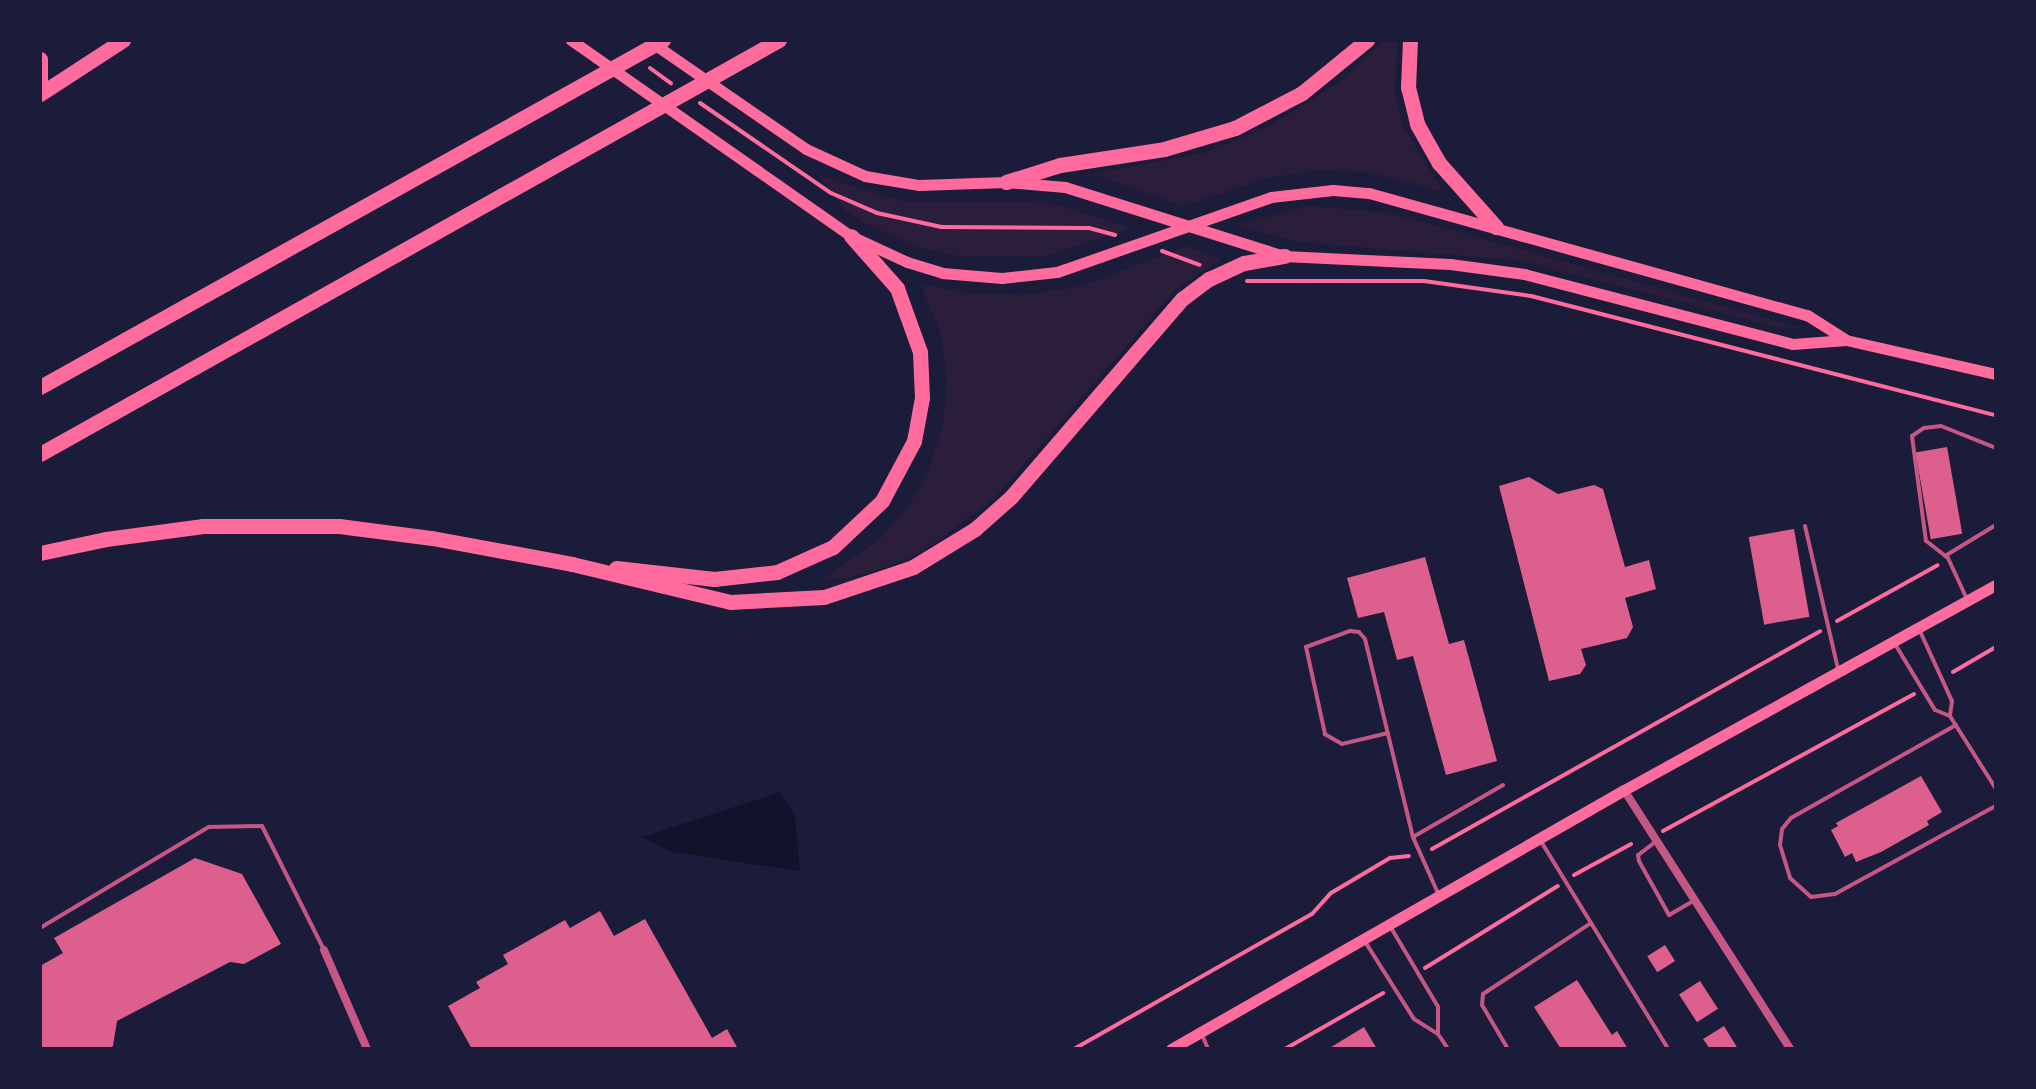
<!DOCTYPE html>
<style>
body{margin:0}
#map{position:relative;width:2036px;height:1089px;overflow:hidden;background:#1b1b3a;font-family:"Archivo Narrow",sans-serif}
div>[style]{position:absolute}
.green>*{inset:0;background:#2a1e3b}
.water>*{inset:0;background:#12122b}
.building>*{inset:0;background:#dd5f8e;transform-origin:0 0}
.path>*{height:4px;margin:-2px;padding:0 2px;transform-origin:2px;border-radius:2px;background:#ff6b9d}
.service>*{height:4px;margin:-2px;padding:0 2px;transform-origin:2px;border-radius:2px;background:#c65784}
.minor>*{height:8px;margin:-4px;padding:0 4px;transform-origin:4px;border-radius:4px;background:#c65784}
.secondary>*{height:11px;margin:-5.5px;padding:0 5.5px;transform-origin:5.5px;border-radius:5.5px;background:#ff6b9d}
.motorway>*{height:15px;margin:-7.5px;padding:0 7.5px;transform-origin:7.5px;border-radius:7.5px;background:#ff6b9d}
span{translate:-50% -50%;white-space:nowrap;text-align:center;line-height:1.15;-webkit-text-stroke:8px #1b1b3a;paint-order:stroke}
.frame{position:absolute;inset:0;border:42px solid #1b1b3a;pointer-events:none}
</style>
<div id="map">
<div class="green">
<div style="clip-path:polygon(1384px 40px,1398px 40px,1395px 91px,1402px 124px,1443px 191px,1372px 173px,1319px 170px,1267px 178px,1183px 206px,1092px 174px,1204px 153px,1265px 129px,1340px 82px)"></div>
<div style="clip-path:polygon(818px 175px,901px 201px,1051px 203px,1132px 228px,1045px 256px,963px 257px,919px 247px,864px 223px,844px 209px)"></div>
<div style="clip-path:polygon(1310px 206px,1390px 213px,1805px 329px,1776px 327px,1524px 261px,1298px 242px,1236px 225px)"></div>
<div style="clip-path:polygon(1186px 246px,1221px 259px,1176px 289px,994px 499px,920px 553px,870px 573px,819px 582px,881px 538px,910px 504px,929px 468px,943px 424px,947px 379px,940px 330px,920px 284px,965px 293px,1024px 295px,1082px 286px)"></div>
</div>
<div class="water">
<div style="clip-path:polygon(780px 792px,795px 816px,800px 871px,671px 852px,643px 837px)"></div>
</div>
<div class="building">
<div style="left:1947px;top:447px;width:88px;height:32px;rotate:80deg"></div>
<div style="clip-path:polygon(1529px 477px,1558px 494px,1594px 485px,1603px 489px,1625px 567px,1649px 560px,1656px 589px,1625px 598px,1633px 627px,1627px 638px,1581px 649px,1586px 665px,1580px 674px,1549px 681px,1499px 486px)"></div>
<div style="left:1794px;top:529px;width:89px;height:46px;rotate:80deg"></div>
<div style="clip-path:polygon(1425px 557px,1449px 644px,1464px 640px,1497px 761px,1446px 775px,1413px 656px,1397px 660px,1384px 612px,1358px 618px,1347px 578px)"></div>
<div style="clip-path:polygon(1921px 776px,1942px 812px,1927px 821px,1929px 825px,1881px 852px,1856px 862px,1852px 853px,1845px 857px,1831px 830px,1838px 826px,1836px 823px)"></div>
<div style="clip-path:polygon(195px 858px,242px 874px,281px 944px,244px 964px,230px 962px,117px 1021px,113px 1046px,109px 1049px,40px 1049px,40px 966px,63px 953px,54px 938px)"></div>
<div style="clip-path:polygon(600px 911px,614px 936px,645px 919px,712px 1038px,727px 1029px,738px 1049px,472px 1049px,448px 1006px,480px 988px,476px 982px,508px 964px,503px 955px,565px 920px,570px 928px)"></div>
<div style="left:1665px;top:945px;width:19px;height:21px;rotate:58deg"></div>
<div style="clip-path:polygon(1577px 980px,1612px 1035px,1617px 1031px,1628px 1049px,1561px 1049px,1534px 1007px)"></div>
<div style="left:1700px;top:981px;width:33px;height:25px;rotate:57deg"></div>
<div style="clip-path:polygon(1724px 1026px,1738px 1049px,1710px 1049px,1703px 1039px)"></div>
<div style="clip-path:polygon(1364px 1027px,1377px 1049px,1328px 1049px)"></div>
</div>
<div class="path">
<div style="left:650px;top:68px;width:26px;rotate:36deg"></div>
<div style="left:700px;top:103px;width:159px;rotate:34.5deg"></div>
<div style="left:831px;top:193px;width:50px;rotate:23.5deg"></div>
<div style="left:877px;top:213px;width:66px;rotate:12.3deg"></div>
<div style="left:941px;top:227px;width:148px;rotate:0.4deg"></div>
<div style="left:1089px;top:228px;width:27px;rotate:15deg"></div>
<div style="left:1162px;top:251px;width:40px;rotate:20.2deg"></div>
<div style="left:1247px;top:281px;width:177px"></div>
<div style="left:1424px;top:281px;width:108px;rotate:8deg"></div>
<div style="left:1531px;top:296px;width:480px;rotate:14.4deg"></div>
<div style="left:1837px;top:621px;width:115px;rotate:-29deg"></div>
<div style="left:1953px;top:672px;width:50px;rotate:-30.2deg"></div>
<div style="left:1663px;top:831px;width:286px;rotate:-28.6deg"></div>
<div style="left:1432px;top:849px;width:445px;rotate:-29.3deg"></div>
<div style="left:1574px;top:875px;width:65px;rotate:-28.5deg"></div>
<div style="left:1425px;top:968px;width:156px;rotate:-31.7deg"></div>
<div style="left:1074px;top:1049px;width:274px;rotate:-29.6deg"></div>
<div style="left:1312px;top:914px;width:28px;rotate:-48deg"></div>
<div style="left:1331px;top:893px;width:69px;rotate:-30.7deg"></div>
<div style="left:1390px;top:858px;width:19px;rotate:-6deg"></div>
<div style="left:1285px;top:1049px;width:113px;rotate:-29.7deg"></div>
</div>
<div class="service">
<div style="left:1805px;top:526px;width:147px;rotate:77deg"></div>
<div style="left:1945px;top:556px;width:60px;rotate:-31.3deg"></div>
<div style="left:1966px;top:597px;width:43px;rotate:-114.8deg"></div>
<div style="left:1948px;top:558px;width:28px;rotate:-142deg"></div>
<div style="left:1926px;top:541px;width:106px;rotate:-97.6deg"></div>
<div style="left:1912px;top:436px;width:14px;rotate:-34deg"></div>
<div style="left:1924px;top:428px;width:17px;rotate:-7deg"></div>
<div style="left:1941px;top:426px;width:59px;rotate:21.8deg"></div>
<div style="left:1919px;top:629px;width:79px;rotate:65.4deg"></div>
<div style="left:1952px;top:701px;width:15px;rotate:98deg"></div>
<div style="left:1895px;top:644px;width:77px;rotate:58.8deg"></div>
<div style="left:1935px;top:710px;width:16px;rotate:22deg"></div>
<div style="left:1950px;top:716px;width:86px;rotate:57.8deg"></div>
<div style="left:1956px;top:725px;width:189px;rotate:150.6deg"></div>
<div style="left:1791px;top:818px;width:14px;rotate:129deg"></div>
<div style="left:1782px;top:829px;width:16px;rotate:97deg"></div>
<div style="left:1780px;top:845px;width:34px;rotate:73deg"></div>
<div style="left:1790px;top:878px;width:28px;rotate:42deg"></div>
<div style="left:1811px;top:897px;width:24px;rotate:-7deg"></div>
<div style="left:1835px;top:894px;width:183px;rotate:-28.7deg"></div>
<div style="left:1388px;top:733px;width:47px;rotate:166.6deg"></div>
<div style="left:1342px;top:744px;width:20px;rotate:-150deg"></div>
<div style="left:1325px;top:734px;width:89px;rotate:-102.3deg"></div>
<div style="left:1306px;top:647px;width:47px;rotate:-20deg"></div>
<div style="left:1350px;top:631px;width:9px;rotate:6deg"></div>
<div style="left:1359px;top:632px;width:9px;rotate:49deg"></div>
<div style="left:1365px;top:639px;width:204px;rotate:76.4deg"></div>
<div style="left:1542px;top:843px;width:241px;rotate:58.5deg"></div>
<div style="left:1654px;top:843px;width:20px;rotate:143deg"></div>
<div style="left:1638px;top:855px;width:6px;rotate:81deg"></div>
<div style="left:1639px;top:861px;width:62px;rotate:60.9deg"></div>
<div style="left:1669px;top:915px;width:28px;rotate:-30deg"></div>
<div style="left:1437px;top:891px;width:59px;rotate:-114deg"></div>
<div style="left:1413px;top:837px;width:104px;rotate:-30deg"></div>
<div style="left:1390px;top:926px;width:94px;rotate:59.3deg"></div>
<div style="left:1438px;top:1007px;width:27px;rotate:90deg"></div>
<div style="left:40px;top:928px;width:197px;rotate:-30.9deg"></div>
<div style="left:209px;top:827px;width:53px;rotate:-1.1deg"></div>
<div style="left:262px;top:826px;width:139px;rotate:63.4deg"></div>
<div style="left:1364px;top:940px;width:93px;rotate:57.7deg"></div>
<div style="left:1414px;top:1019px;width:28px;rotate:32deg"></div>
<div style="left:1438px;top:1034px;width:18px;rotate:56deg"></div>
<div style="left:1203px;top:1037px;width:13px;rotate:67deg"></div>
<div style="left:1508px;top:1049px;width:51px;rotate:-120.6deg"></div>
<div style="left:1482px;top:1005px;width:11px;rotate:-85deg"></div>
<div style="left:1483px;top:994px;width:129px;rotate:-33.3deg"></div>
</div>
<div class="minor">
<div style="left:1624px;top:790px;width:308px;rotate:57.3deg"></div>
<div style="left:324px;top:950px;width:108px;rotate:66.5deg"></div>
</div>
<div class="secondary">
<div style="left:571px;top:40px;width:342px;rotate:35deg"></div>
<div style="left:851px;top:236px;width:62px;rotate:24.9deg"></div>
<div style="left:907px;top:262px;width:37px;rotate:17deg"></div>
<div style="left:942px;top:273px;width:60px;rotate:4.8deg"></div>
<div style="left:1002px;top:278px;width:55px;rotate:-6.2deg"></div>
<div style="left:1057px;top:272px;width:227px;rotate:-19.3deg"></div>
<div style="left:1271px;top:197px;width:62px;rotate:-6.4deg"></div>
<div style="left:1333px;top:190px;width:36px;rotate:5deg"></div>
<div style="left:1369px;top:193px;width:455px;rotate:15.6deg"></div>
<div style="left:1807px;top:315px;width:45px;rotate:32.3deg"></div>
<div style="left:651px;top:42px;width:188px;rotate:34.6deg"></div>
<div style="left:806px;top:149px;width:65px;rotate:24.6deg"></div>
<div style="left:865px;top:176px;width:55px;rotate:9.5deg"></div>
<div style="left:919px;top:185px;width:87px;rotate:-2deg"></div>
<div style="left:1006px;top:182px;width:59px;rotate:4.8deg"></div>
<div style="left:1065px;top:187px;width:230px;rotate:17.5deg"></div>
<div style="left:1284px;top:256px;width:166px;rotate:2.8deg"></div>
<div style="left:1450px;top:264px;width:75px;rotate:7.7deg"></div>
<div style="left:1524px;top:274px;width:278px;rotate:14.6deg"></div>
<div style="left:1793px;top:344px;width:53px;rotate:-4.3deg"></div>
<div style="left:1846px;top:340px;width:154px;rotate:12.8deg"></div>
<div style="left:1171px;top:1049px;width:522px;rotate:-29.76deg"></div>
<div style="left:1624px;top:790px;width:425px;rotate:-28.9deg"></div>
</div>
<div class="motorway">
<div style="left:1410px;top:40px;width:47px;rotate:92.4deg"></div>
<div style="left:1408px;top:87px;width:38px;rotate:76deg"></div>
<div style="left:1417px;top:124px;width:45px;rotate:60.6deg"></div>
<div style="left:1439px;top:163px;width:86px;rotate:48.3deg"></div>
<div style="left:40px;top:59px;width:30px;rotate:90deg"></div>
<div style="left:40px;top:94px;width:99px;rotate:-33deg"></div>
<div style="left:1006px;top:182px;width:57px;rotate:-17.5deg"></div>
<div style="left:1060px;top:165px;width:105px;rotate:-8.7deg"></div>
<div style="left:1164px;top:149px;width:74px;rotate:-16.5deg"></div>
<div style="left:1235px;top:128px;width:76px;rotate:-27.6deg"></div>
<div style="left:1302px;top:93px;width:84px;rotate:-39.2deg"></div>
<div style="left:40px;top:387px;width:713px;rotate:-29.12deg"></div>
<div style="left:40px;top:454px;width:847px;rotate:-29.26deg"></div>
<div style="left:40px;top:553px;width:67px;rotate:-12deg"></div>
<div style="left:106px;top:539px;width:98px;rotate:-7.6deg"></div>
<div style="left:203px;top:526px;width:136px"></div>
<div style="left:339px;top:526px;width:94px;rotate:7.4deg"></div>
<div style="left:432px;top:538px;width:142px;rotate:10.5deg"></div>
<div style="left:572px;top:564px;width:163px;rotate:13.5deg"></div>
<div style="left:730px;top:602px;width:94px;rotate:-3deg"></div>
<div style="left:824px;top:597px;width:94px;rotate:-18.6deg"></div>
<div style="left:913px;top:567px;width:73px;rotate:-31.5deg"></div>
<div style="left:975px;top:529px;width:48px;rotate:-41.6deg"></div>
<div style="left:1011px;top:497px;width:262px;rotate:-49.2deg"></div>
<div style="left:1182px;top:299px;width:34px;rotate:-37deg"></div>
<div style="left:1209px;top:279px;width:38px;rotate:-25deg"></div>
<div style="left:1244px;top:263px;width:41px;rotate:-9.9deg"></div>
<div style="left:616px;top:568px;width:99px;rotate:6.4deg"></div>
<div style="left:714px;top:579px;width:63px;rotate:-6.3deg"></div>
<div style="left:777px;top:572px;width:61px;rotate:-24.1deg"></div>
<div style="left:833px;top:547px;width:67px;rotate:-43.2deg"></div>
<div style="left:882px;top:501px;width:68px;rotate:-61.9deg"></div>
<div style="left:914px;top:441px;width:44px;rotate:-79.5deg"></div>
<div style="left:922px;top:398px;width:46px;rotate:-92.5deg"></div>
<div style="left:920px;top:352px;width:68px;rotate:-109.8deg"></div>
<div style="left:897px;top:288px;width:69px;rotate:-131.5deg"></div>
</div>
<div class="frame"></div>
</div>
